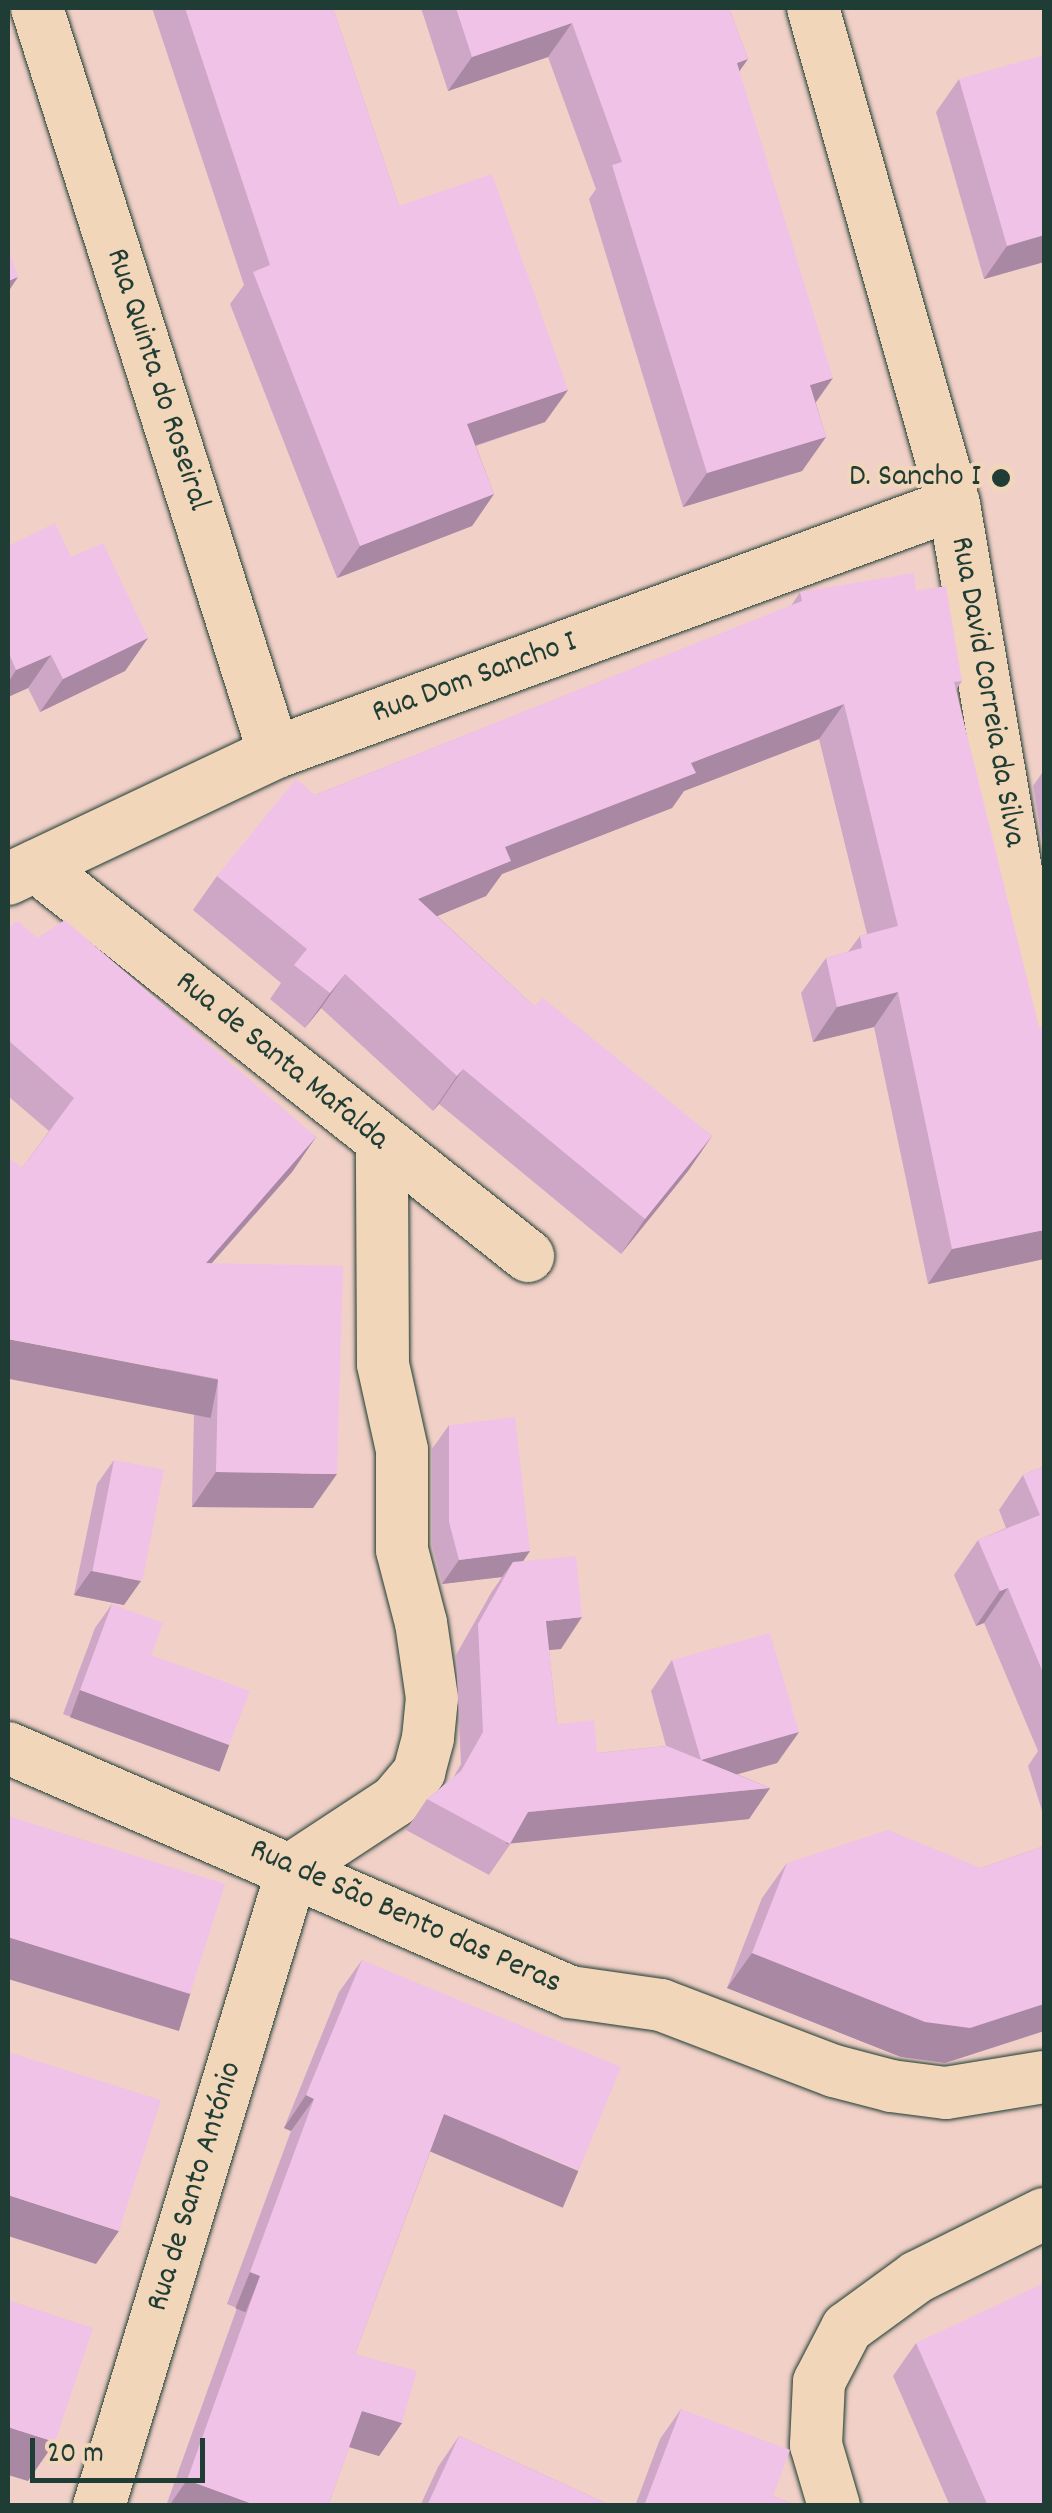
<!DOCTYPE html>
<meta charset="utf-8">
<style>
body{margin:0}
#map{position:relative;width:1052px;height:2513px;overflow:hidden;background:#f1d0c7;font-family:Dekko,sans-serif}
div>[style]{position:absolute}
.roads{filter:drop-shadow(0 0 2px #1f3d34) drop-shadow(0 0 2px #1f3d34)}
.street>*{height:52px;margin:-26px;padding:0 26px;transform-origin:26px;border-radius:26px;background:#f2d6b9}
.wall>*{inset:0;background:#cea7c7}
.shaded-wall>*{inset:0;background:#a888a2;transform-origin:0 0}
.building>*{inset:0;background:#f0c2e7;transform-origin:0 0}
.dots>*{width:28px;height:28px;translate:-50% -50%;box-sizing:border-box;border:5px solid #f2d6b9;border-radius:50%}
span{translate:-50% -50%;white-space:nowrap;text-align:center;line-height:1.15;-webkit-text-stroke:8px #f2d6b9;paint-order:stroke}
.street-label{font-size:32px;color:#1f3d34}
.poi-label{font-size:32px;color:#1f3d34}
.right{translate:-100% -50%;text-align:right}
.frame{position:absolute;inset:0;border:10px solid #1f3d34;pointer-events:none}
.scale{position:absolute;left:30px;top:2438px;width:175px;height:45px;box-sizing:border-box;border:5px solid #1f3d34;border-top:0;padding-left:12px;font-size:30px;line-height:35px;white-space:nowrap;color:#1f3d34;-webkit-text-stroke:8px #f2d6b9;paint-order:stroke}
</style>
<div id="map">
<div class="roads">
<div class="street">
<div style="left:37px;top:8px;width:782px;rotate:72.35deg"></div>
<div style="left:813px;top:8px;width:516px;rotate:74.13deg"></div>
<div style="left:954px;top:504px;width:539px;rotate:80.38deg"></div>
<div style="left:36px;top:866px;width:628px;rotate:38.4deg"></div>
<div style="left:8px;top:879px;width:294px;rotate:-25.3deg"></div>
<div style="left:274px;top:753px;width:724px;rotate:-20.11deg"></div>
<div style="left:8px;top:1748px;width:613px;rotate:23.47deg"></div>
<div style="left:570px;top:1992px;width:92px;rotate:8.1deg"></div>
<div style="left:661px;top:2005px;width:185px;rotate:20.9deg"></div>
<div style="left:834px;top:2071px;width:59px;rotate:14.7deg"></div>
<div style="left:891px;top:2086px;width:55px;rotate:7.3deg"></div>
<div style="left:946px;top:2093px;width:99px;rotate:-9.3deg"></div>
<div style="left:99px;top:2506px;width:667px;rotate:-73.09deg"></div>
<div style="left:293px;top:1868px;width:122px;rotate:-33.3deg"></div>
<div style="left:395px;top:1801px;width:38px;rotate:-50deg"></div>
<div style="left:419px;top:1772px;width:35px;rotate:-75deg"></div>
<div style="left:428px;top:1738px;width:40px;rotate:-84.3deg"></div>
<div style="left:432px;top:1698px;width:76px;rotate:-98.3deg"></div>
<div style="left:421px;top:1623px;width:75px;rotate:-104.6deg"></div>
<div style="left:402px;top:1550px;width:100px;rotate:-90deg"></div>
<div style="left:402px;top:1450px;width:88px;rotate:-102.5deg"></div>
<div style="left:383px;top:1364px;width:220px;rotate:-90.3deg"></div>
<div style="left:834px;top:2506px;width:64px;rotate:-106.4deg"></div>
<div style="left:816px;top:2445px;width:63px;rotate:-87.3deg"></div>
<div style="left:819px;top:2382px;width:61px;rotate:-62.6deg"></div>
<div style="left:847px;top:2328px;width:87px;rotate:-36.1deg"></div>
<div style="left:917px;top:2277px;width:142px;rotate:-26.4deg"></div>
</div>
</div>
<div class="wall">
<div style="clip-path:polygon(152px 8px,333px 8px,399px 206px,568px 390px,545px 422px,476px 446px,494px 494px,472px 526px,337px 578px,230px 304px,244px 285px)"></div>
<div style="clip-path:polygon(421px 8px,729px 8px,748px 59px,739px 71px,816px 403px,826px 437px,802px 471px,683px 507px,589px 199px,596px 189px,548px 57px,448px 91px)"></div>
<div style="clip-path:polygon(959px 79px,1044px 262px,984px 279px,936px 112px)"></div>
<div style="clip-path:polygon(8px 546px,71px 557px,148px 638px,125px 671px,40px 712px,28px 688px,8px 697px)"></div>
<div style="clip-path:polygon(916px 591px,962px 681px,956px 690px,1044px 1259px,928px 1284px,874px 1027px,813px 1042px,801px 993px,826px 958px,848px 952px,860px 936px,867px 934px,819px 739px,684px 791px,672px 808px,502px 874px,486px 896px,437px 916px,534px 1006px,712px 1136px,688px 1171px,621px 1254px,439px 1104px,433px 1111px,321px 1008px,305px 1028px,270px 999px,281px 983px,193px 910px,217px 876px,315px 795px,791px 606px,800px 592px)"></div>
<div style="clip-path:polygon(1044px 770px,1044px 854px,1033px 786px)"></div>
<div style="clip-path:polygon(8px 928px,37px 938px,316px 1137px,292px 1172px,212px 1263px,313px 1508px,192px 1507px,194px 1413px,22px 1168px,49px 1131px,8px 1096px)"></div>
<div style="clip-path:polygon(449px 1425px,530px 1551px,523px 1561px,561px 1649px,549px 1650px,557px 1724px,597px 1753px,666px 1746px,651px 1691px,672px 1660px,799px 1732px,777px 1763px,737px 1774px,770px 1788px,749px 1819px,511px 1843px,489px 1875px,406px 1830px,427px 1799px,453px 1778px,461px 1764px,456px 1655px,491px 1593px,502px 1577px,442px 1584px,432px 1546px,432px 1449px)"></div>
<div style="clip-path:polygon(114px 1460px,124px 1605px,74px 1595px,97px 1484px)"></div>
<div style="clip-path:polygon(1044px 1466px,1044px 1817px,1028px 1766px,1038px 1751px,984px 1623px,976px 1626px,954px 1575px,978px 1540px,1006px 1528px,999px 1510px,1023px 1475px)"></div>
<div style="clip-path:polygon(112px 1604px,151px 1655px,212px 1769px,63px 1714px,95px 1628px)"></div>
<div style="clip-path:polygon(1044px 1846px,1044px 2031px,945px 2063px,901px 2057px,727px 1988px,762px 1898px,787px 1863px,981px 1868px)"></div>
<div style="clip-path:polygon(362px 1960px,556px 2202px,431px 2150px,355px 2354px,402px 2423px,379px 2456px,349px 2447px,328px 2506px,166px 2506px,237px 2308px,227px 2304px,291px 2131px,284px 2128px,339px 1992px)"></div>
<div style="clip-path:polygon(916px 2343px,1044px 2506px,950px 2506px,893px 2376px)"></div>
<div style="clip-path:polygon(681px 2409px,773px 2496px,798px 2506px,635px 2506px,660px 2439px)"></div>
<div style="clip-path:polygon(459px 2436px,612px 2506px,420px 2506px,438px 2467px)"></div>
</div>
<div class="shaded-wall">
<div style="clip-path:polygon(572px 23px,548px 57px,448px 91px,472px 57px)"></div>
<div style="clip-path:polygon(748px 59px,724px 93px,737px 63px)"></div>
<div style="clip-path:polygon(1044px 235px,1044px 262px,984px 279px,1007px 246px)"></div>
<div style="clip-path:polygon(18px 277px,8px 292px,8px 281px)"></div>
<div style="clip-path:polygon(833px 378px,809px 412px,810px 385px)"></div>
<div style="clip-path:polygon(568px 390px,545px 422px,444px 456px,467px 424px)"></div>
<div style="clip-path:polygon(826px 437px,802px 471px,683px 507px,707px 473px)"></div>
<div style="clip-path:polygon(494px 494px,472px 526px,337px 578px,360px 546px)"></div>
<div style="clip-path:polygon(148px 638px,125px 671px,40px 712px,63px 679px)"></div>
<div style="clip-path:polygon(51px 655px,28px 688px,8px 697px,8px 683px,16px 670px)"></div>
<div style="clip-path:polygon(844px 704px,819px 739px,684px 791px,672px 808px,502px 874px,486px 896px,394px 934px,418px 899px,505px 847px,691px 763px)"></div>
<div style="clip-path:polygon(345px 974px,321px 1008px,305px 1028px,330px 993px)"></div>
<div style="clip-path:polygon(898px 992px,874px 1027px,813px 1042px,837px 1007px)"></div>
<div style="clip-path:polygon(463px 1069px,439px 1104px,433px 1111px,457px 1076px)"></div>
<div style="clip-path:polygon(712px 1136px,688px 1171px,621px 1254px,645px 1219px)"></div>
<div style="clip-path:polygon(316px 1137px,292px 1172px,181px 1298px,206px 1263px)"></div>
<div style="clip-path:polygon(1044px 1230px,1044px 1259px,928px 1284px,952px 1249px)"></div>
<div style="left:8px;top:1339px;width:214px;height:39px;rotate:11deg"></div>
<div style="clip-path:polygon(216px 1472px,337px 1474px,313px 1508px,192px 1507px)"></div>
<div style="clip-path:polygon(530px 1551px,513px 1576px,513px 1562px,502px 1577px,442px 1584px,459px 1560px)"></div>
<div style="clip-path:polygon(91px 1571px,141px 1581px,124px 1605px,74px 1595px)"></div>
<div style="clip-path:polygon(1008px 1588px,984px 1623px,976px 1626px,1000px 1591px)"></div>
<div style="clip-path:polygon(582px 1617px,561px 1649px,524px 1652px,546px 1621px)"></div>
<div style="left:80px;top:1690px;width:159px;height:29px;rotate:20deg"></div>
<div style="clip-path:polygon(799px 1732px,777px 1763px,679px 1791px,701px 1760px)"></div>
<div style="clip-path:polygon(770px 1788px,749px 1819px,506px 1844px,528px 1812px)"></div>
<div style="left:8px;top:1937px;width:191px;height:40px;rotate:17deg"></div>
<div style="clip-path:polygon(752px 1953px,1044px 2004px,1044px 2031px,945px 2063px,901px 2057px,727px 1988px)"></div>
<div style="clip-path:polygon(306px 2095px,314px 2099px,291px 2131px,284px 2128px)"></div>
<div style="left:444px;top:2114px;width:146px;height:40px;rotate:23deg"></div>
<div style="clip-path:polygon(8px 2195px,119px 2231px,96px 2264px,8px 2236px)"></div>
<div style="left:250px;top:2272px;width:11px;height:39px;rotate:22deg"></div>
<div style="clip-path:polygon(362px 2411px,402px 2423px,379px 2456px,339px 2444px)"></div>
<div style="clip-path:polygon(8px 2427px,55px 2442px,28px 2481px,8px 2475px)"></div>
<div style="clip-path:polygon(187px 2480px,258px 2506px,169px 2506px)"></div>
</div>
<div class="building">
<div style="clip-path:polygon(185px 8px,333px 8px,399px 206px,492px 174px,568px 390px,467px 424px,494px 494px,360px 546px,253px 272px,270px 265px)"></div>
<div style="clip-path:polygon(456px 8px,729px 8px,748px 59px,737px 63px,833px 378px,810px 385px,826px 437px,707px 473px,612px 165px,622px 162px,572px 23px,472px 57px)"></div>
<div style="clip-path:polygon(1044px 55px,1044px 235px,1007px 246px,959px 79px)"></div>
<div style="clip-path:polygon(8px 248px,18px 277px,8px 281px)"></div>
<div style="clip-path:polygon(55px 523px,71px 557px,103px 543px,148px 638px,63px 679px,51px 655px,16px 670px,8px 651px,8px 546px)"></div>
<div style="clip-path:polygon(914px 573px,916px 591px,946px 586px,962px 681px,954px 682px,1039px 1027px,1044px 1027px,1044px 1230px,952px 1249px,898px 992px,837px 1007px,826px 958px,862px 948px,860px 936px,898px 926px,844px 704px,691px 763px,696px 773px,505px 847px,511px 861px,418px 899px,534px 1006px,543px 998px,712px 1136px,645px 1219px,463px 1069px,457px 1076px,345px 974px,330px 993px,294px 965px,307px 949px,217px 876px,296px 779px,315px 795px,802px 601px,800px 592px)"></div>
<div style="clip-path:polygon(65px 920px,316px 1137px,206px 1263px,343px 1266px,337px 1474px,216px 1472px,218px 1379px,8px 1339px,8px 1157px,22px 1168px,74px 1098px,8px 1040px,8px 928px,18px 921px,37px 938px)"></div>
<div style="clip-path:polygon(515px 1417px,530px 1551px,459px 1560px,449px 1522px,449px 1425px)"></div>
<div style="left:114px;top:1460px;width:51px;height:113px;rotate:11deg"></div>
<div style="clip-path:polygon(1044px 1466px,1044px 1675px,1008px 1588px,1000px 1591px,978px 1540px,1040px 1515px,1023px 1475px)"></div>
<div style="clip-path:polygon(576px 1556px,582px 1617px,546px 1621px,557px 1724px,594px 1720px,597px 1753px,667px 1746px,701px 1760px,672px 1660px,770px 1633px,799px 1732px,701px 1760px,770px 1788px,528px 1812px,510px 1844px,427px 1799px,461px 1771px,483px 1732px,478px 1624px,513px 1562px)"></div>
<div style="clip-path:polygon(112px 1604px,163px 1623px,151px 1655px,250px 1691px,229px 1745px,80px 1690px)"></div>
<div style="clip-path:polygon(8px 1816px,225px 1884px,190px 1994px,8px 1937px)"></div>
<div style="clip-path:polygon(888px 1830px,981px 1868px,1044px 1846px,1044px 2004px,970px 2028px,925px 2022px,752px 1953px,787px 1863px)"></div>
<div style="clip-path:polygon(362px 1960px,621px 2067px,579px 2170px,444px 2114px,355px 2354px,417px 2371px,402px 2423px,362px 2411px,328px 2506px,258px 2506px,187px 2480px,260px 2276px,250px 2272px,314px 2099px,306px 2095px)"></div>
<div style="clip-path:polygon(8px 2052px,161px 2100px,119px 2231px,8px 2195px)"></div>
<div style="clip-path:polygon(1044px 2283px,1044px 2506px,988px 2506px,916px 2343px)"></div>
<div style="clip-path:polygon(8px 2300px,93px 2328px,55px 2442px,8px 2427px)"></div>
<div style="clip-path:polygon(681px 2409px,790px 2450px,773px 2496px,798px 2506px,644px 2506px)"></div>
<div style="clip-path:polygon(459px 2436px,612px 2506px,427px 2506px)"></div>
</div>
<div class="dots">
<div style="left:1001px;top:478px;background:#1f3d34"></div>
</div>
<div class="street-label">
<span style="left:156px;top:380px;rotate:72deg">Rua Quinta do Roseiral</span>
<span style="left:475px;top:679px;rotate:-20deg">Rua Dom Sancho I</span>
<span style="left:986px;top:692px;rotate:80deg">Rua David Correia da Silva</span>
<span style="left:281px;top:1062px;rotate:39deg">Rua de Santa Mafalda</span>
<span style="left:405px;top:1918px;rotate:24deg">Rua de São Bento das Peras</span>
<span style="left:196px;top:2187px;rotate:-73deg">Rua de Santo António</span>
</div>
<div class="poi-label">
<span class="right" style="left:981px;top:478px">D. Sancho I</span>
</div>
<div class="frame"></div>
<div class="scale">20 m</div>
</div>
